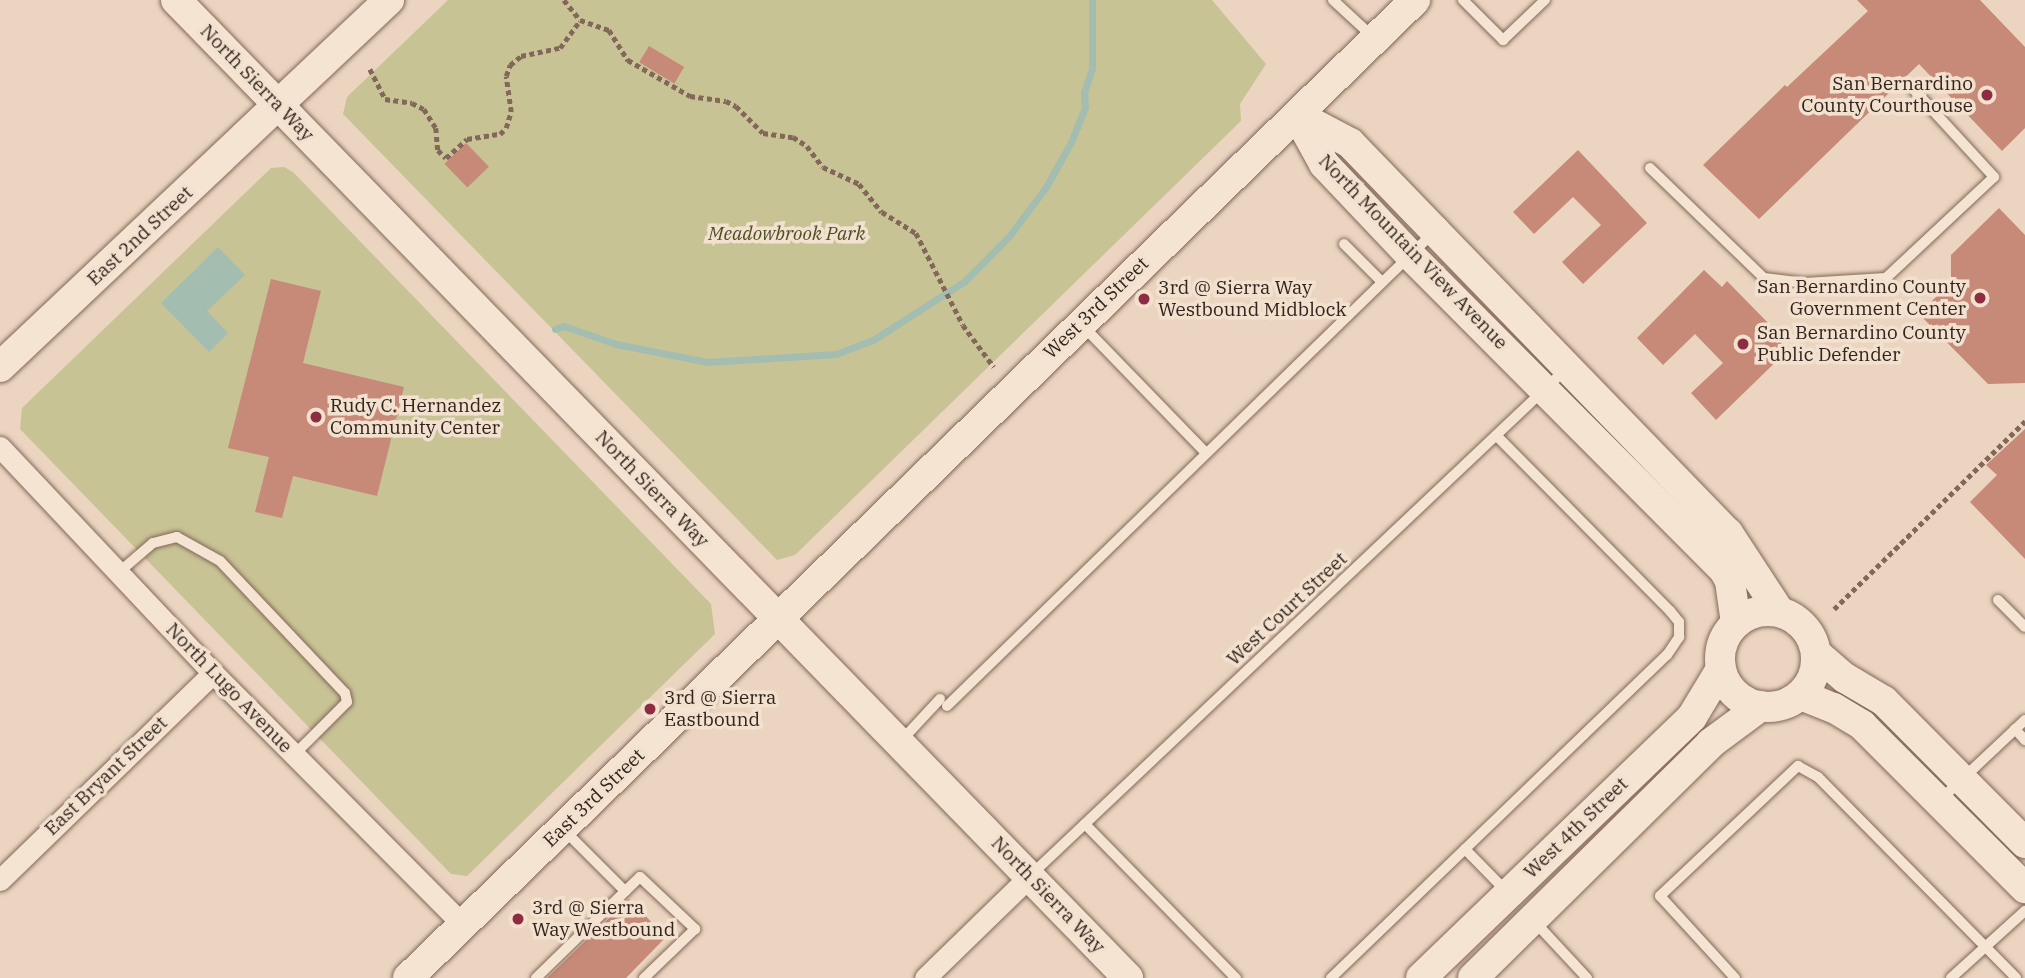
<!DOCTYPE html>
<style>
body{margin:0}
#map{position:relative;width:2025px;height:978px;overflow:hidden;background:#ebd5c0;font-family:"IBM Plex Serif",serif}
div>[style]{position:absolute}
.green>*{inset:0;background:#c8c395}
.water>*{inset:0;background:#a3bdb0}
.stream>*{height:7px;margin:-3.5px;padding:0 3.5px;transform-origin:3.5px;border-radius:3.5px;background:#a3bdb0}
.building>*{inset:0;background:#c78978;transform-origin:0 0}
.path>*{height:4.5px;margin-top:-2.25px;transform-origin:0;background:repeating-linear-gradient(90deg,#836759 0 5px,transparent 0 8.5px)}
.roads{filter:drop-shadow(0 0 2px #836759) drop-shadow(0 0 2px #836759)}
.lane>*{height:10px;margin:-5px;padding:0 5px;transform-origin:5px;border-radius:5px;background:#f6e4d3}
.street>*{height:21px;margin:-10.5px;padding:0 10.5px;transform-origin:10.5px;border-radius:10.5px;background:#f6e4d3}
.secondary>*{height:30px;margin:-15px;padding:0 15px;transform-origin:15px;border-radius:15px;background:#f6e4d3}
.secondary>.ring{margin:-15px;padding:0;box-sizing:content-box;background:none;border:30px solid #f6e4d3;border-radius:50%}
.dots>*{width:19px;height:19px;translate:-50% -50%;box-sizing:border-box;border:4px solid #f3e1cf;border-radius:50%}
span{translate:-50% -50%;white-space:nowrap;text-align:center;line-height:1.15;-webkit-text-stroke:7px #f3e1cf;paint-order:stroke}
.street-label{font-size:19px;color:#33231d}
.poi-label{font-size:19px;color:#33231d}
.right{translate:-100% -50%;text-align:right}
.left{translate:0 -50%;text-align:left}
.park-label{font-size:19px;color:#4c4e25;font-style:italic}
</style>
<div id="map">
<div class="green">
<div style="clip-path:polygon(448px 0,1212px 0,1266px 64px,1240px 104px,1241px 121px,795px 555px,777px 560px,343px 114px,347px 97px)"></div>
<div style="clip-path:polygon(284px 167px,293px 172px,711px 604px,715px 634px,467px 876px,451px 874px,20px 429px,22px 408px,271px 168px)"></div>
</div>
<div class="water">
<div style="clip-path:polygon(218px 247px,245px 275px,207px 311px,228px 333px,209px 352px,161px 303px)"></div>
</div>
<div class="stream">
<div style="left:555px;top:329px;width:9px;rotate:-18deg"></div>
<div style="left:564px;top:326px;width:55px;rotate:19.1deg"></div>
<div style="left:616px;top:344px;width:94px;rotate:11.1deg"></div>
<div style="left:708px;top:362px;width:128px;rotate:-3.6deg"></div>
<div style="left:836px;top:354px;width:40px;rotate:-21deg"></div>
<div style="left:873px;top:340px;width:109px;rotate:-32.7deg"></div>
<div style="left:965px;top:281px;width:64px;rotate:-45.6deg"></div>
<div style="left:1010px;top:235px;width:60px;rotate:-53.1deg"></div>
<div style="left:1046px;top:187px;width:51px;rotate:-60.9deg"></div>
<div style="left:1071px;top:142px;width:38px;rotate:-68deg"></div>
<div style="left:1085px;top:107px;width:15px;rotate:-94deg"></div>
<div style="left:1084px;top:92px;width:24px;rotate:-71deg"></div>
<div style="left:1092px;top:69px;width:69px;rotate:-90deg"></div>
</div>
<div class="building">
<div style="clip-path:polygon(1857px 0,1980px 0,2025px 47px,2025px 128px,2002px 151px,1919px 64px,1759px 219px,1703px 165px,1785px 85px,1787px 87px,1868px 11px)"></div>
<div style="left:649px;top:46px;width:41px;height:19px;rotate:31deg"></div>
<div style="left:466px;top:143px;width:33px;height:30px;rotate:46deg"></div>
<div style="clip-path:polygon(1578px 150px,1647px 223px,1583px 284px,1562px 262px,1601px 225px,1573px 197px,1534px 234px,1513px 212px)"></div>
<div style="clip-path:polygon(1999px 208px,2025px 235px,2025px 383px,1988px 384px,1919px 314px,1951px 282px,1951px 255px)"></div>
<div style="clip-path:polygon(1704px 270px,1722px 287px,1727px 281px,1774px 329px,1771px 332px,1788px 350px,1716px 420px,1691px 393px,1723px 363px,1695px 334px,1663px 365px,1637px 338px)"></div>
<div style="clip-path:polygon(271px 279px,321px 291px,303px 363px,404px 387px,377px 496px,293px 476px,282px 518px,255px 512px,269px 457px,228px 448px)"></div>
<div style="clip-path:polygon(2025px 429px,2025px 559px,1970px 502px,1997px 475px,1986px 465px)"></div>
<div style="clip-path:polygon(629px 899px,666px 937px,626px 978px,547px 978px)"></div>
</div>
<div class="path">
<div style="left:564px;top:0;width:26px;rotate:51deg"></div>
<div style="left:580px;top:20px;width:31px;rotate:19deg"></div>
<div style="left:609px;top:30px;width:36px;rotate:58deg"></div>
<div style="left:628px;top:60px;width:72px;rotate:30.1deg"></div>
<div style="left:690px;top:96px;width:36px;rotate:8deg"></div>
<div style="left:726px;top:101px;width:11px;rotate:27deg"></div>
<div style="left:736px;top:106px;width:38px;rotate:45deg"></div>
<div style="left:763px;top:133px;width:30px;rotate:8deg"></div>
<div style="left:793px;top:137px;width:17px;rotate:33deg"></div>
<div style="left:807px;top:146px;width:26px;rotate:53deg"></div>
<div style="left:823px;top:167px;width:40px;rotate:25deg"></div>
<div style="left:859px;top:184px;width:36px;rotate:51deg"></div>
<div style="left:882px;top:212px;width:40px;rotate:32deg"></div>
<div style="left:916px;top:233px;width:103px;rotate:62.9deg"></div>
<div style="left:963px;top:325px;width:52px;rotate:53.6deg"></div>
<div style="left:370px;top:69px;width:34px;rotate:63deg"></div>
<div style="left:385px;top:99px;width:27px;rotate:8deg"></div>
<div style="left:412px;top:103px;width:13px;rotate:27deg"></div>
<div style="left:424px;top:109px;width:22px;rotate:58deg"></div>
<div style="left:436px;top:128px;width:22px;rotate:85deg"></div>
<div style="left:438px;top:150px;width:11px;rotate:45deg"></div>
<div style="left:446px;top:158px;width:28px;rotate:-42deg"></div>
<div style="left:467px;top:139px;width:33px;rotate:-9deg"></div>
<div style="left:500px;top:134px;width:8px;rotate:-45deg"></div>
<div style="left:506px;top:128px;width:17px;rotate:-73deg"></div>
<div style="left:511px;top:112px;width:36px;rotate:-98deg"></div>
<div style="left:506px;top:76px;width:12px;rotate:-70deg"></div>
<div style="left:510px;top:65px;width:14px;rotate:-39deg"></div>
<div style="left:521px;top:56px;width:40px;rotate:-12deg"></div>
<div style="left:560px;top:48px;width:34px;rotate:-54deg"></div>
<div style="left:1834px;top:609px;width:268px;rotate:-44.5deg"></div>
</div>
<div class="roads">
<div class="lane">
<div style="left:1333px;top:0;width:54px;rotate:42.8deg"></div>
<div style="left:1463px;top:0;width:57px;rotate:45deg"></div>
<div style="left:1503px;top:40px;width:58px;rotate:-43.6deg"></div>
<div style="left:1650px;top:168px;width:158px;rotate:44deg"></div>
<div style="left:1764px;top:278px;width:41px;rotate:7deg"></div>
<div style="left:1805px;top:283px;width:81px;rotate:-3.5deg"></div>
<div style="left:1886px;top:278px;width:148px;rotate:-43.1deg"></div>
<div style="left:1994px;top:177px;width:120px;rotate:-132.6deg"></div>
<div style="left:1344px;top:244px;width:54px;rotate:45deg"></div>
<div style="left:1084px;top:327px;width:175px;rotate:45.9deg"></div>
<div style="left:118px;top:573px;width:46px;rotate:-40.6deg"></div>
<div style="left:153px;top:543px;width:25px;rotate:-14deg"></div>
<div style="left:177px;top:537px;width:49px;rotate:29.2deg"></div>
<div style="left:220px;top:561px;width:182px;rotate:46.6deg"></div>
<div style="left:345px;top:693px;width:9px;rotate:77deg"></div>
<div style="left:347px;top:702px;width:75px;rotate:135deg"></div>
<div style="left:1998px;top:600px;width:38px;rotate:45deg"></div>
<div style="left:947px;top:706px;width:680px;rotate:-44.22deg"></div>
<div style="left:2015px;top:729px;width:15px;rotate:48deg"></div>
<div style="left:902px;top:740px;width:56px;rotate:-47.2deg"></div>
<div style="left:1939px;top:801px;width:118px;rotate:-43.3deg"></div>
<div style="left:1085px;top:824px;width:216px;rotate:45.6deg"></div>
<div style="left:563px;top:829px;width:88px;rotate:45deg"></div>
<div style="left:1465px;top:849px;width:60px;rotate:45.7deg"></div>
<div style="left:1032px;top:874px;width:736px;rotate:-43.4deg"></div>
<div style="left:1534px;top:921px;width:78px;rotate:47.1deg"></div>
<div style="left:536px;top:978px;width:145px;rotate:-44.2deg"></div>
<div style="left:640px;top:877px;width:76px;rotate:43.4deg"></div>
<div style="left:695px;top:929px;width:71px;rotate:136.1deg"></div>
<div style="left:1331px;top:978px;width:466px;rotate:-43.9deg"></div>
<div style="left:1667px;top:655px;width:22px;rotate:-56deg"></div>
<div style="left:1679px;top:637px;width:15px;rotate:-90deg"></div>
<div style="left:1679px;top:622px;width:14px;rotate:-129deg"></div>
<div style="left:1670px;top:611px;width:247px;rotate:-134.7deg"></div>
<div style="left:1735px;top:978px;width:111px;rotate:-132.4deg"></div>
<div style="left:1660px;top:896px;width:190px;rotate:-43.3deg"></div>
<div style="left:1798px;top:766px;width:23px;rotate:29deg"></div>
<div style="left:1818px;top:777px;width:282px;rotate:45.4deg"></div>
<div style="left:1951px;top:978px;width:100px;rotate:-42.2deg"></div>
</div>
<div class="street">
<div style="left:0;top:447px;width:311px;rotate:46.7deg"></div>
<div style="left:213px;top:673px;width:355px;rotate:45.2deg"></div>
<div style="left:0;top:880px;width:297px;rotate:-44.2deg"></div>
<div style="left:925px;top:978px;width:146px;rotate:-44.2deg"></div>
</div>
<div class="secondary">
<div style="left:176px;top:0;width:1365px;rotate:45.77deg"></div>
<div style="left:1297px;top:115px;width:60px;rotate:27.8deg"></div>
<div style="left:1350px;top:143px;width:122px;rotate:46deg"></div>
<div style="left:1435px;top:231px;width:421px;rotate:45.9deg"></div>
<div style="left:1728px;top:533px;width:93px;rotate:56.8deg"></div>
<div style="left:1297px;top:115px;width:56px;rotate:61.1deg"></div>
<div style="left:1324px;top:164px;width:125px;rotate:46.6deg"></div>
<div style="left:1410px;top:255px;width:445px;rotate:45.1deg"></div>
<div style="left:1724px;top:570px;width:13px;rotate:61deg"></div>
<div style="left:1730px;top:581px;width:42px;rotate:81.9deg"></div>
<div style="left:0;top:367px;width:535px;rotate:-43.33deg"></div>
<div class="ring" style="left:1720px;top:611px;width:66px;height:66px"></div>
<div style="left:1817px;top:654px;width:37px;rotate:41deg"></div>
<div style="left:1845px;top:678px;width:45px;rotate:30.5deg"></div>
<div style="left:1884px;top:701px;width:200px;rotate:45.2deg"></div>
<div style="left:1801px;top:695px;width:35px;rotate:22deg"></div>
<div style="left:1834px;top:708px;width:33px;rotate:31deg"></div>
<div style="left:1862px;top:725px;width:231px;rotate:45deg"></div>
<div style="left:408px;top:978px;width:1404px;rotate:-44.16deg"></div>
<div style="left:1421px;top:978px;width:376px;rotate:-43.9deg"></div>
<div style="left:1692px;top:717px;width:56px;rotate:-58.9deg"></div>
<div style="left:1473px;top:978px;width:334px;rotate:-44.6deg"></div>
<div style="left:1711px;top:743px;width:62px;rotate:-36.5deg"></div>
</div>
</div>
<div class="dots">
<div style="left:1987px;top:95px;background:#8e2d41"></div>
<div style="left:1980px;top:298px;background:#8e2d41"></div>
<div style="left:1144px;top:299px;background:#8e2d41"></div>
<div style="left:1743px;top:344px;background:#8e2d41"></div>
<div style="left:316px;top:417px;background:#8e2d41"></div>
<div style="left:650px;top:709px;background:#8e2d41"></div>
<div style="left:518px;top:919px;background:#8e2d41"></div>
</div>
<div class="street-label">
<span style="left:257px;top:83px;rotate:46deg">North Sierra Way</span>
<span style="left:140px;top:236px;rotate:-43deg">East 2nd Street</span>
<span style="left:1413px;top:252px;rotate:46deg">North Mountain View Avenue</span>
<span style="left:1096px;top:308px;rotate:-44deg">West 3rd Street</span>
<span style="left:652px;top:489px;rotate:46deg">North Sierra Way</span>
<span style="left:1287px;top:609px;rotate:-43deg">West Court Street</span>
<span style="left:229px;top:688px;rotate:46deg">North Lugo Avenue</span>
<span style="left:106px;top:776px;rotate:-44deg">East Bryant Street</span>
<span style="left:594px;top:798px;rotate:-44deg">East 3rd Street</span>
<span style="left:1576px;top:828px;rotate:-44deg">West 4th Street</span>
<span style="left:1048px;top:895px;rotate:46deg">North Sierra Way</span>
</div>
<div class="poi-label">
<span class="right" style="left:1973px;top:95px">San Bernardino<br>County Courthouse</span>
<span class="right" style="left:1966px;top:298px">San Bernardino County<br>Government Center</span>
<span class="left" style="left:1158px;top:299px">3rd @ Sierra Way<br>Westbound Midblock</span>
<span class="left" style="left:1757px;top:344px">San Bernardino County<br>Public Defender</span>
<span class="left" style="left:330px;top:417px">Rudy C. Hernandez<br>Community Center</span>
<span class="left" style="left:664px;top:709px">3rd @ Sierra<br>Eastbound</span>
<span class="left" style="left:532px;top:919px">3rd @ Sierra<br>Way Westbound</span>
</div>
<div class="park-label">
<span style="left:787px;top:234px">Meadowbrook Park</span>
</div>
</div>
